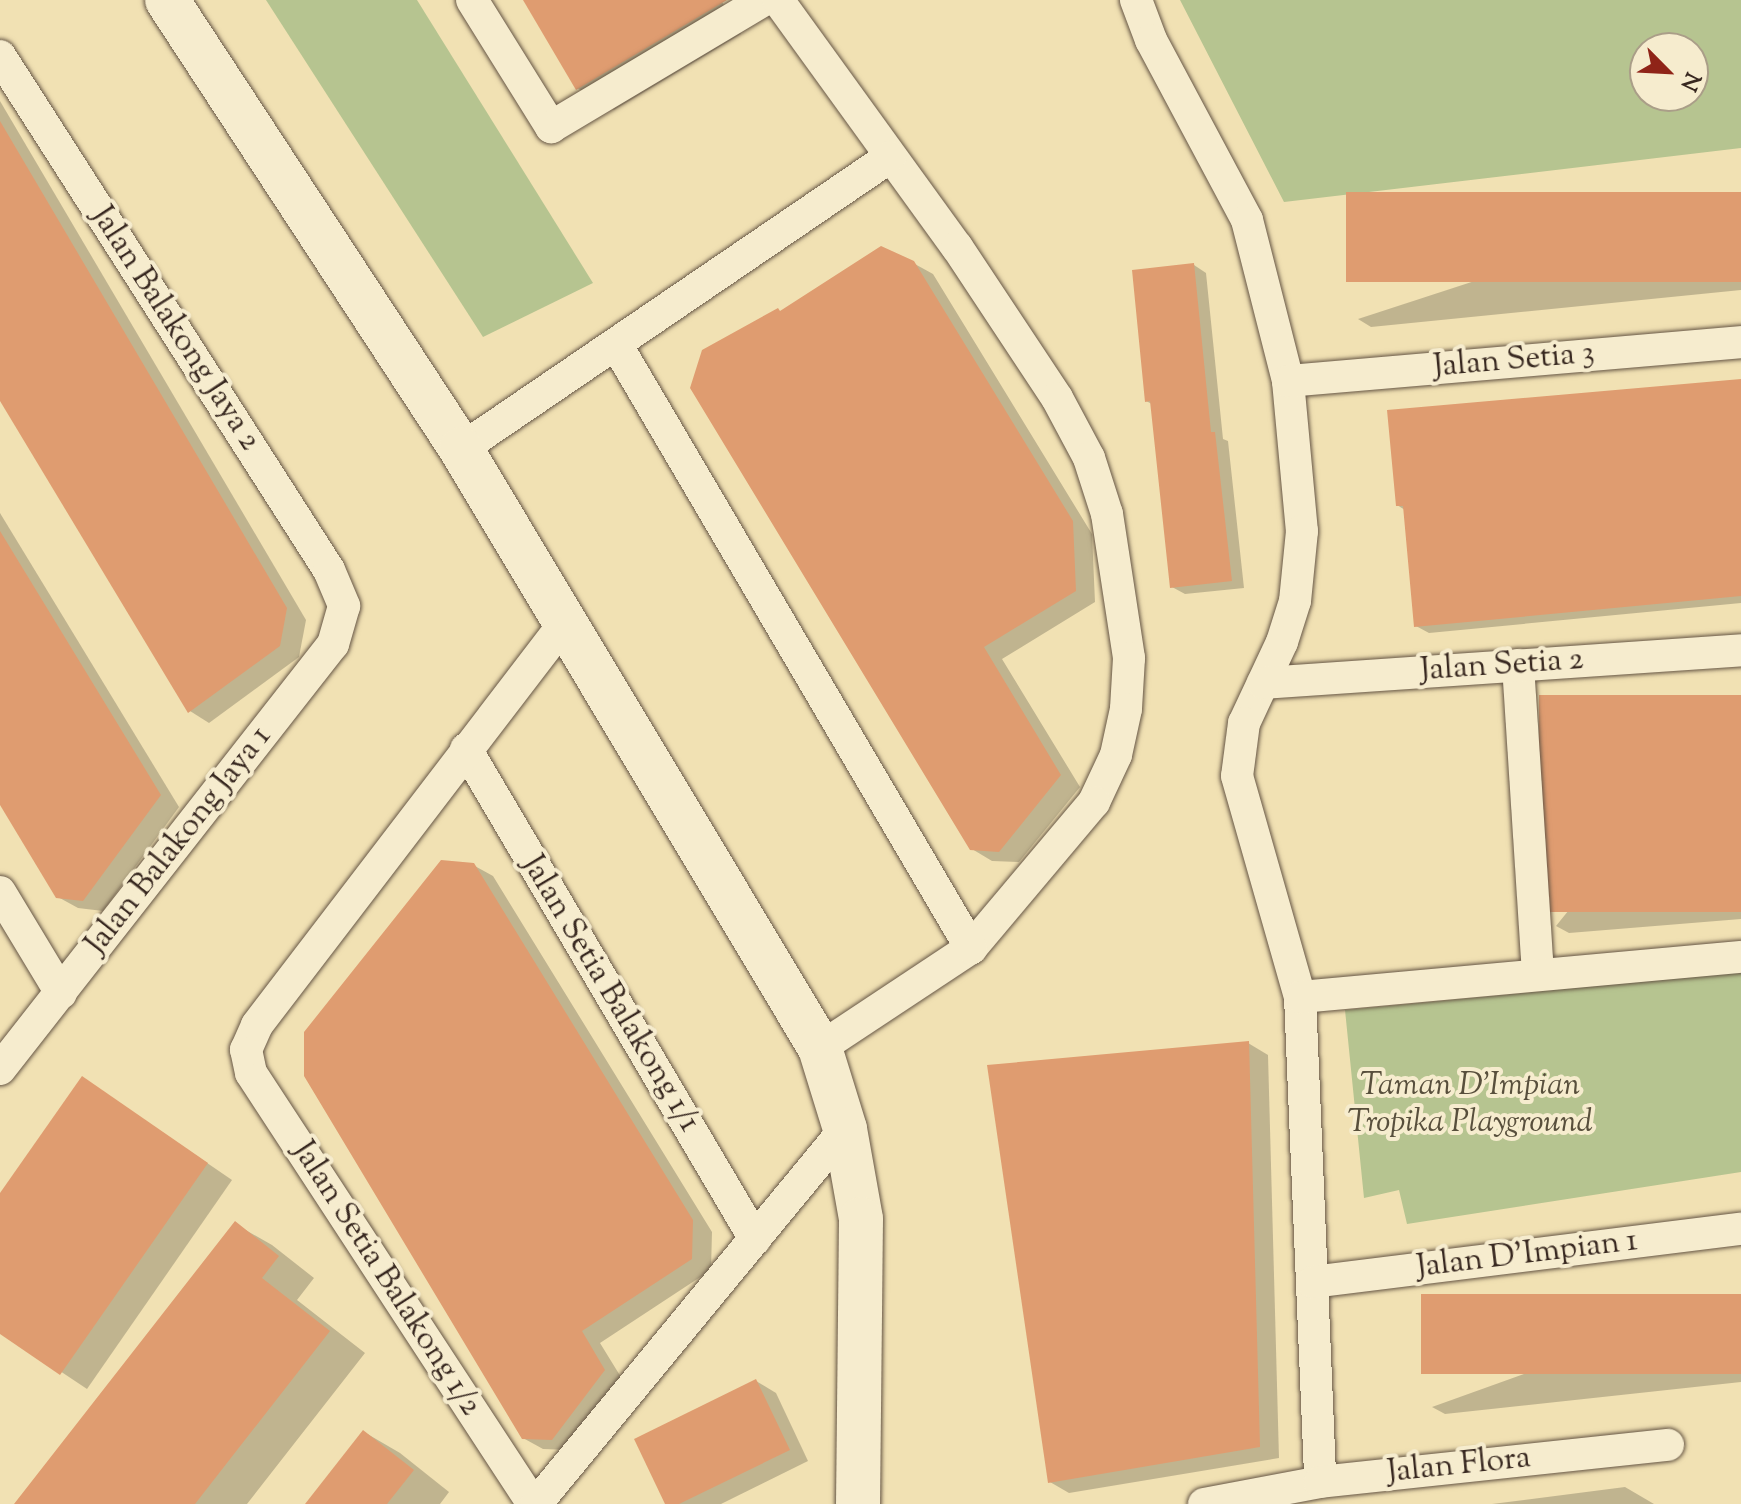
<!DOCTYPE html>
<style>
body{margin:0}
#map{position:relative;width:1741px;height:1504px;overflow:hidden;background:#f1e1b3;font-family:"Sorts Mill Goudy",serif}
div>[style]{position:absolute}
.green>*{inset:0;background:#b6c490}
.shadow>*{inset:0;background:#0003}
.building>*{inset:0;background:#df9c70;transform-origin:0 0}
.roads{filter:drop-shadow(0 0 2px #665645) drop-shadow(0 0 2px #665645)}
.street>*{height:32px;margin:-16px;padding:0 16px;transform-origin:16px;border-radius:16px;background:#f6ecce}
.secondary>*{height:44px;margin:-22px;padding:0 22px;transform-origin:22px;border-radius:22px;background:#f6ecce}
span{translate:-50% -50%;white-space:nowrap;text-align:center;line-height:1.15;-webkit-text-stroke:8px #f6ecce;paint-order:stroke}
.street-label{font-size:32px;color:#382820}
.park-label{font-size:32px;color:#584f3c;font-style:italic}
.north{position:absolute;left:1629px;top:32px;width:80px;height:80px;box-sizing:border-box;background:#f6ecce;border:2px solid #aa9e88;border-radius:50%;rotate:114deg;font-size:22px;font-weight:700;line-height:32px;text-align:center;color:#382820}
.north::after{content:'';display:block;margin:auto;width:28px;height:36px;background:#8f2418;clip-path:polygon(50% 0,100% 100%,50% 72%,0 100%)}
</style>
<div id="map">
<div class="green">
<div style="clip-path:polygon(266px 0,417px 0,593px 283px,483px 337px)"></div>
<div style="clip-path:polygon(evenodd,1180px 0,1741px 0,1741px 148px,1284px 202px,1180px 0,1693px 48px,1693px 96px,1645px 96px,1645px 48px,1693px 48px)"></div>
<div style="clip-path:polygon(1741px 972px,1741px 1172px,1407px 1224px,1399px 1190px,1364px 1198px,1345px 1010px)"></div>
</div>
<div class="shadow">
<div style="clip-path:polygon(525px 0,721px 0,741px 34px,614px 110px,577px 88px)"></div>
<div style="clip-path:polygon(0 101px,306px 620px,299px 657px,209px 723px,190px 711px,0 397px)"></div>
<div style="clip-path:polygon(1741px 194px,1741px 290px,1371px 327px,1358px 319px)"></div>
<div style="clip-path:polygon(913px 263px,933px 274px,1092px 534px,1095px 602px,1002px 659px,1080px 787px,1019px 862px,992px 861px,972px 849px,782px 312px)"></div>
<div style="clip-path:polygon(1194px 265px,1206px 273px,1223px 439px,1228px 441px,1244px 588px,1185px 594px,1172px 587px,1152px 404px,1146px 401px)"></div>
<div style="clip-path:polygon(1741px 381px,1741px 603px,1429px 633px,1416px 626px,1405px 510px,1397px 505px)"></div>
<div style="clip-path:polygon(0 513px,179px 807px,103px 911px,78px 908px,58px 897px,0 801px)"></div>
<div style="clip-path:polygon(1741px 697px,1741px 919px,1569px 933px,1556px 926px)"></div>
<div style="clip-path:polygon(473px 865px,493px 876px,712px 1232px,711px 1270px,600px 1343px,624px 1382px,572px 1450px,543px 1449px,523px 1438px)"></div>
<div style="clip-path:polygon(1248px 1043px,1268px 1055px,1279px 1458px,1069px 1493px,1050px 1482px)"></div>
<div style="clip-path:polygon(83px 1078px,232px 1180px,87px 1389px,0 1331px,0 1197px)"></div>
<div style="clip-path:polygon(235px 1224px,272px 1245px,314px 1278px,297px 1300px,365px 1353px,247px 1504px,28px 1504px)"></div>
<div style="clip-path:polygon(1741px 1296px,1741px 1382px,1445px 1414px,1432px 1407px)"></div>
<div style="clip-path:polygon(756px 1381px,776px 1393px,808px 1461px,721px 1504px,667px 1504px)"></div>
<div style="clip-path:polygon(364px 1432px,400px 1453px,449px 1492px,440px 1504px,307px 1504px)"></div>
<div style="clip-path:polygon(1625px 1487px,1654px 1504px,1492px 1504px)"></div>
</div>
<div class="building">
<div style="clip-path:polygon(523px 0,727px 0,576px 90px)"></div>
<div style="clip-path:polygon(0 121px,287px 608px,280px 646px,188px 713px,0 401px)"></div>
<div style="left:1741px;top:192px;width:90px;height:395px;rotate:90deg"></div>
<div style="clip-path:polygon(881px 246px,914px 261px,1073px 521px,1076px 591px,984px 647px,1061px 775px,999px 852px,970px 850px,690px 388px,702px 350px,778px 308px,780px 311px)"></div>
<div style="clip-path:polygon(1194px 263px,1211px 432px,1215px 432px,1232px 581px,1170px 588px,1150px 401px,1145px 402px,1132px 270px)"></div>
<div style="clip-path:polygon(1741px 379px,1741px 596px,1414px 627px,1403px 506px,1396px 506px,1387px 410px)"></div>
<div style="clip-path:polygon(0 531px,161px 795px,83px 901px,56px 898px,0 805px)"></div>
<div style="left:1741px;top:695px;width:217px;height:202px;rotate:90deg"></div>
<div style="clip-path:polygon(441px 860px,474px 863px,693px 1220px,692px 1259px,582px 1331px,605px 1370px,552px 1440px,522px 1439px,304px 1076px,304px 1032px)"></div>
<div style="clip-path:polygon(1249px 1041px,1260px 1447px,1048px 1483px,987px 1065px)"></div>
<div style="clip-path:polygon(82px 1076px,208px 1163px,60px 1375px,0 1334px,0 1193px)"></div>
<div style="clip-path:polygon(235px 1221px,279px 1256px,262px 1278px,330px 1331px,195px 1504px,14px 1504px)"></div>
<div style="left:1741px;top:1294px;width:80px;height:320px;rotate:90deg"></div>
<div style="clip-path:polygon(756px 1379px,790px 1450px,679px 1504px,665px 1504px,634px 1439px)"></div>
<div style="clip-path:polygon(363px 1430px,414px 1470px,387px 1504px,305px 1504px)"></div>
</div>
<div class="roads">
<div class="street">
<div style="left:472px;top:0;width:150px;rotate:58.1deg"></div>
<div style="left:551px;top:127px;width:248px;rotate:-30.8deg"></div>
<div style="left:778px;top:0;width:305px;rotate:54.1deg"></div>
<div style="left:957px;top:247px;width:181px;rotate:56.5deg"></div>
<div style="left:1057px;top:398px;width:68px;rotate:61.9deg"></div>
<div style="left:1089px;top:458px;width:59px;rotate:72.2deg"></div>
<div style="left:1107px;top:514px;width:146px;rotate:81.3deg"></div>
<div style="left:1129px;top:658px;width:51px;rotate:93.4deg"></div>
<div style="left:1126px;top:709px;width:47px;rotate:102.3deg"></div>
<div style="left:1116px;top:755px;width:52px;rotate:115.1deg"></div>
<div style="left:1094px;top:802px;width:191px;rotate:130.1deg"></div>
<div style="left:971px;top:948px;width:181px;rotate:146.5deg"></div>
<div style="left:1136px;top:0;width:43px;rotate:69.4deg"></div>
<div style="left:1151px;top:40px;width:204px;rotate:61.9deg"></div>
<div style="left:1247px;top:220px;width:166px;rotate:75.7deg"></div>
<div style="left:1288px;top:381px;width:151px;rotate:84.7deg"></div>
<div style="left:1302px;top:531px;width:70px;rotate:95.7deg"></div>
<div style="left:1295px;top:601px;width:43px;rotate:107.6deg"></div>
<div style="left:1282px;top:642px;width:89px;rotate:115.1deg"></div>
<div style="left:1244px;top:723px;width:53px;rotate:97.5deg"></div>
<div style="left:1237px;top:776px;width:230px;rotate:74.1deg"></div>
<div style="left:1300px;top:997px;width:485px;rotate:87.6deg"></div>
<div style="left:0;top:56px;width:610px;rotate:57.38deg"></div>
<div style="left:329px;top:570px;width:39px;rotate:67deg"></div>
<div style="left:344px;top:606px;width:40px;rotate:106deg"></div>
<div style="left:333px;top:644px;width:540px;rotate:128.08deg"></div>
<div style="left:616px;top:344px;width:701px;rotate:59.56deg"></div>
<div style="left:1288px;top:381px;width:455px;rotate:-4.9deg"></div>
<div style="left:461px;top:449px;width:519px;rotate:-34.24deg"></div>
<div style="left:1518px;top:665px;width:310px;rotate:86.3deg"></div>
<div style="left:1263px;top:683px;width:479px;rotate:-3.9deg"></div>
<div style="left:466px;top:749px;width:569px;rotate:59.47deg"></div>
<div style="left:0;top:892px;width:118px;rotate:58.9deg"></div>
<div style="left:1300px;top:997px;width:443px;rotate:-5.2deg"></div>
<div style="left:1313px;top:1282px;width:431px;rotate:-7.1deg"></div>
<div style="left:533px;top:1504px;width:515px;rotate:-123.2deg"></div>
<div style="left:251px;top:1073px;width:24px;rotate:-102deg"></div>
<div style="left:246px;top:1050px;width:27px;rotate:-66deg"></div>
<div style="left:257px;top:1025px;width:504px;rotate:-52.58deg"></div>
<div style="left:536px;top:1504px;width:486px;rotate:-50.5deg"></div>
<div style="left:1204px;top:1504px;width:118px;rotate:-10.7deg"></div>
<div style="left:1320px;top:1482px;width:350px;rotate:-6.1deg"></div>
</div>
<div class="secondary">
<div style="left:167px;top:0;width:537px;rotate:56.78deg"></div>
<div style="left:461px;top:449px;width:698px;rotate:59.06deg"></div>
<div style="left:820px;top:1048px;width:85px;rotate:72.8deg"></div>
<div style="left:845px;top:1129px;width:91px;rotate:79.9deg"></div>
<div style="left:861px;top:1219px;width:285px;rotate:90.6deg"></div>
</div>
</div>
<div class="street-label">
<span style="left:175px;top:329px;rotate:57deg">Jalan Balakong Jaya 2</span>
<span style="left:1514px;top:361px;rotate:-5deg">Jalan Setia 3</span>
<span style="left:1502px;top:666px;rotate:-4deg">Jalan Setia 2</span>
<span style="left:179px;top:841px;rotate:-52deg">Jalan Balakong Jaya 1</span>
<span style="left:610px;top:994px;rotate:59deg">Jalan Setia Balakong 1/1</span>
<span style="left:1527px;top:1255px;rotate:-7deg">Jalan D'Impian 1</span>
<span style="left:386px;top:1279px;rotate:57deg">Jalan Setia Balakong 1/2</span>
<span style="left:1459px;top:1466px;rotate:-6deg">Jalan Flora</span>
</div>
<div class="park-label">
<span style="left:1470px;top:1105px">Taman D'Impian<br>Tropika Playground</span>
</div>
<div class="north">N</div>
</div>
